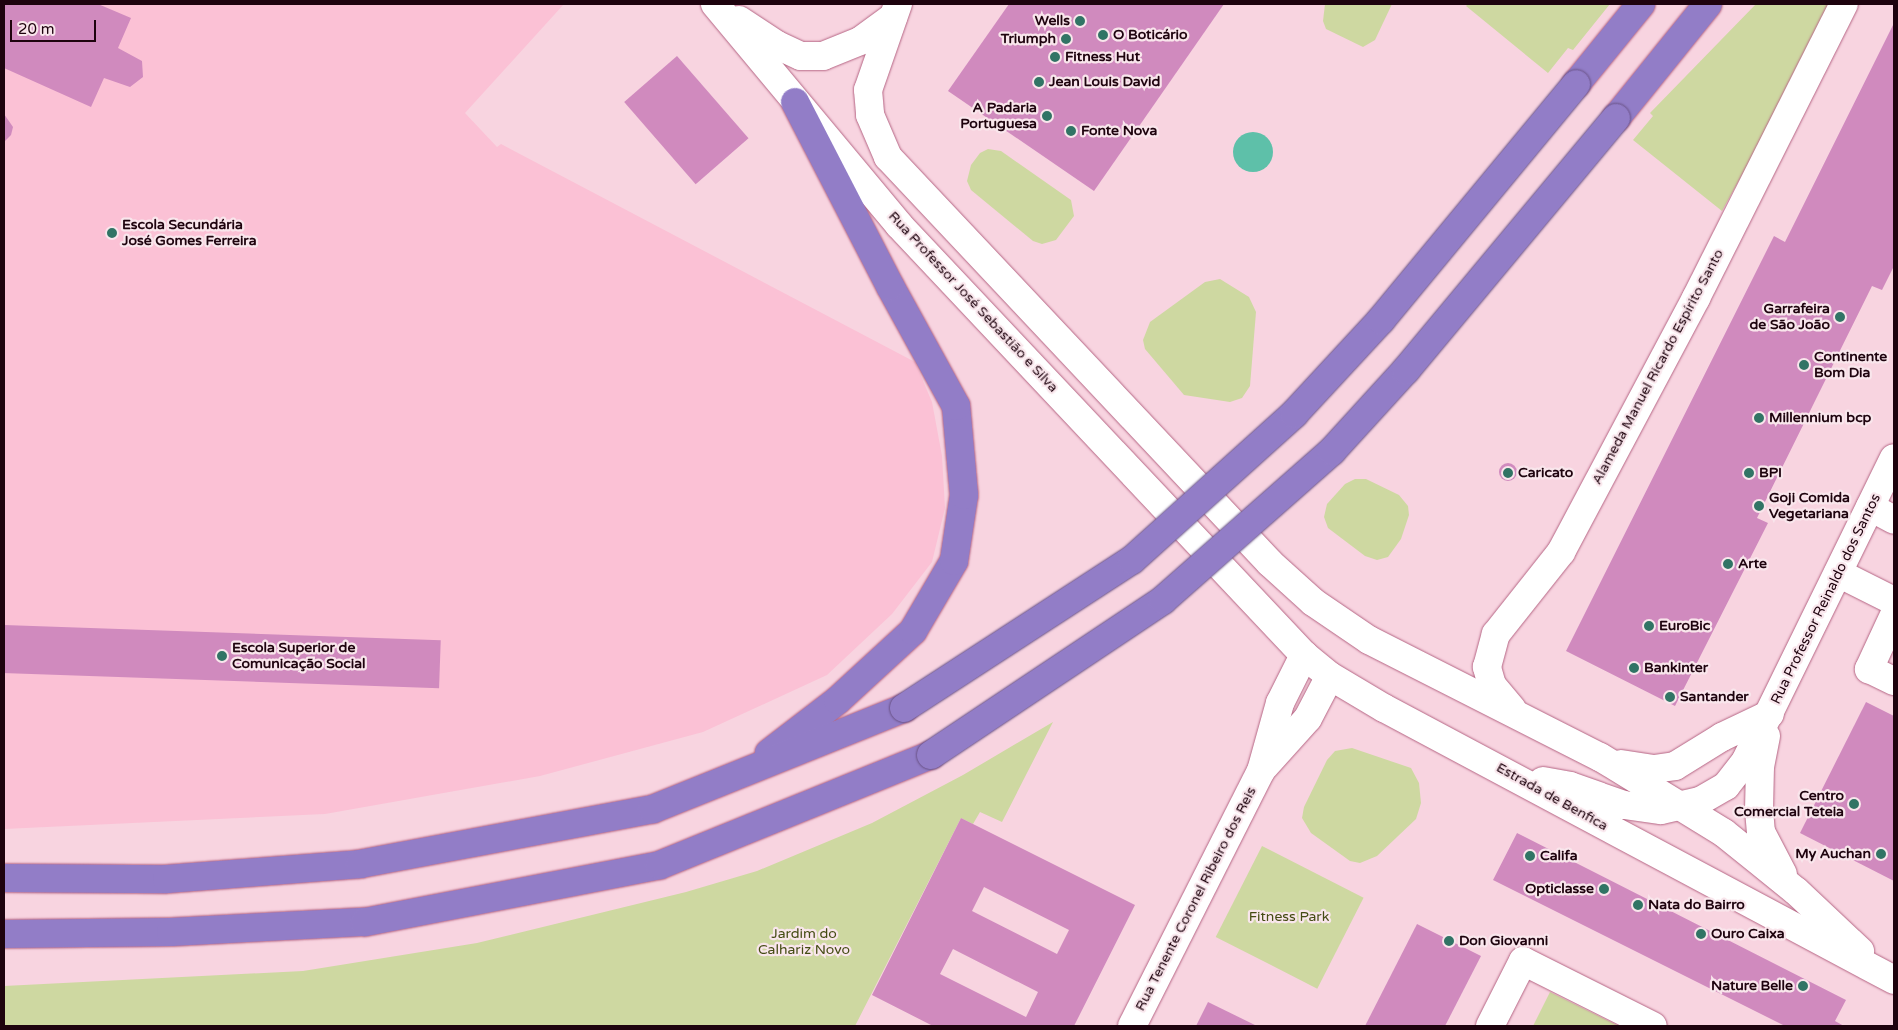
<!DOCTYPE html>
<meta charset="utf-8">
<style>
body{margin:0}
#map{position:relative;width:1898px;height:1030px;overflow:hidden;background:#f8d4e0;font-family:"Varela Round",sans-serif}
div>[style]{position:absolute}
.built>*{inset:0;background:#fbc1d5}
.green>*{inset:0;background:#ced8a1;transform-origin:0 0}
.water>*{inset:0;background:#5ec0a9}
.round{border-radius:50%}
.building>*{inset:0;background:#d08abe;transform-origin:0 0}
.roads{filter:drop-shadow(0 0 1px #b56584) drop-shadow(0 0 1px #b56584)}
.minor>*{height:28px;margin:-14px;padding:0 14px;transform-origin:14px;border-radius:14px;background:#fff}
.highway>*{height:28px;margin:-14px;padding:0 14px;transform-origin:14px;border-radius:14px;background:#927dc7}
.bridges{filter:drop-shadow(0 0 1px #695286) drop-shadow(0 0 1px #695286)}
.highway-bridge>*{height:28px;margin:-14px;padding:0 14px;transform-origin:14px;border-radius:14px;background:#927dc7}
.dots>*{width:14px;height:14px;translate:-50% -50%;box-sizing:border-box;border:2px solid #f9e6ec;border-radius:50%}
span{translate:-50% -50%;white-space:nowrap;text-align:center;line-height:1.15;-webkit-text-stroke:4.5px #f9e6ec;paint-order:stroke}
.poi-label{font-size:14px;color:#1e030e;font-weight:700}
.right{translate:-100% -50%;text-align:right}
.left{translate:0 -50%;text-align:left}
.street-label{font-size:14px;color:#1e030e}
.park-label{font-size:14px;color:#444b13}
.frame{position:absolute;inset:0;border:5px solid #1e030e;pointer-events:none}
.scale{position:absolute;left:10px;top:20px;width:86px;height:22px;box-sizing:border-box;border:2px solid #1e030e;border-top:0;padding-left:6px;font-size:15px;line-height:18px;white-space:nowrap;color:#1e030e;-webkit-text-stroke:4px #f9e6ec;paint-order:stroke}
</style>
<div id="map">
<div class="built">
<div style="clip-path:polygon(4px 4px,564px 4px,465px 113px,497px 147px,501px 144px,915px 362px,932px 402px,942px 456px,945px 508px,932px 562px,892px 614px,827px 675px,703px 732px,540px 776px,325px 814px,4px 829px)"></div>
</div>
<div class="green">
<div style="clip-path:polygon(1325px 4px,1392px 4px,1375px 40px,1363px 47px,1326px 29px,1323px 21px)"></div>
<div style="clip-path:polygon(1468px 4px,1610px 4px,1573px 50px,1568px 48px,1548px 73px,1466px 6px)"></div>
<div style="clip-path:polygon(1756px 4px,1837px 4px,1722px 211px,1633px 140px,1653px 116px,1650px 113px)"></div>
<div style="clip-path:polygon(988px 149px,1001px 151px,1071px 200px,1074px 216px,1056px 240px,1042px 244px,1033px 241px,971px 190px,967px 181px,971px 165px,980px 153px)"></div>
<div style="clip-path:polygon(1220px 279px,1249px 297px,1256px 312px,1250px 386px,1242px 398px,1230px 402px,1184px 395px,1145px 349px,1143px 340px,1150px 322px,1205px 282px)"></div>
<div style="clip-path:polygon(1355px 479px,1366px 479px,1399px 495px,1408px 506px,1409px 515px,1401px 539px,1388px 557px,1377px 560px,1365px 556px,1328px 528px,1324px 517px,1327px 504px,1345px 484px)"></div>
<div style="clip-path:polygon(1053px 722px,1002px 822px,980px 812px,973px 824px,961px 818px,855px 1026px,4px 1026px,4px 986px,303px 971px,477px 943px,686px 892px,757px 871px,872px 823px,963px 775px)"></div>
<div style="clip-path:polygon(1352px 748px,1411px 768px,1419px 783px,1421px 803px,1416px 819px,1377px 856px,1360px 863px,1350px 861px,1311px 833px,1302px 818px,1304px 807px,1327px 760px,1335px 751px)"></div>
<div style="left:1262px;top:846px;width:114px;height:102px;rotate:27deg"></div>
<div style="clip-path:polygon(1550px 992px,1619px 1026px,1533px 1026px)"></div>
</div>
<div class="water">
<div class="round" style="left:1233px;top:132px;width:40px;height:40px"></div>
</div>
<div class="building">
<div style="clip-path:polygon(4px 4px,98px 4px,131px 18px,118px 48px,142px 61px,143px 77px,130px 87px,104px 78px,91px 107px,4px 68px)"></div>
<div style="clip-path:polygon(1009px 4px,1224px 4px,1094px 191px,948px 91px)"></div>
<div style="clip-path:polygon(1894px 23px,1894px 266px,1882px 290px,1872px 286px,1815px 401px,1757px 518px,1768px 523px,1675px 706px,1566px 651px,1774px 236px,1785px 242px)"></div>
<div style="left:677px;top:56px;width:109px;height:70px;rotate:49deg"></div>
<div style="clip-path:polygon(4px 114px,13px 127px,11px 135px,4px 142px)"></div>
<div class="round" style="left:1499px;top:463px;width:18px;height:18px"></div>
<div style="left:4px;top:625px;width:437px;height:48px;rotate:2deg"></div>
<div style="clip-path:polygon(1866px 702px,1894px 716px,1894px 881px,1800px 833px)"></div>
<div style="clip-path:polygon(evenodd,961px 818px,1135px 905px,1074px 1026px,933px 1026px,872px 995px,961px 818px,984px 887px,1069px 930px,1057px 954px,972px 911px,984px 887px,961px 818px,953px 949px,1038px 992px,1026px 1017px,940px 974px,953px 949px)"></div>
<div style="clip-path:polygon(1517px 833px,1846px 1000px,1835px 1021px,1844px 1026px,1785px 1026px,1493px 880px)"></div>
<div style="clip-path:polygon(1417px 924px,1481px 956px,1445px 1026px,1365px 1026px)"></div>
<div style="clip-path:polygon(1208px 1002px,1257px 1026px,1196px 1026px)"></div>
</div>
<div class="roads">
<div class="minor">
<div style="left:715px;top:4px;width:288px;rotate:50.2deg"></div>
<div style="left:899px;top:225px;width:591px;rotate:46.71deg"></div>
<div style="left:1304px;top:655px;width:33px;rotate:39deg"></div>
<div style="left:1330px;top:676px;width:63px;rotate:30.7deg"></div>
<div style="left:1384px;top:708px;width:578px;rotate:28.07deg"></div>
<div style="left:898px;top:4px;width:91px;rotate:109.2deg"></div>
<div style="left:868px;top:90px;width:25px;rotate:85deg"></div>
<div style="left:870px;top:115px;width:46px;rotate:66.8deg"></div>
<div style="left:888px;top:157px;width:557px;rotate:46.74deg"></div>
<div style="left:1270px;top:563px;width:58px;rotate:42.2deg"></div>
<div style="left:1313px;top:602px;width:68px;rotate:34.2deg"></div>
<div style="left:1369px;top:640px;width:259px;rotate:26.9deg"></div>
<div style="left:1600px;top:757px;width:145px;rotate:31.5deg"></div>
<div style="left:1724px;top:833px;width:92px;rotate:38.9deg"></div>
<div style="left:1796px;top:891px;width:88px;rotate:43.2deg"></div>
<div style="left:739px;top:20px;width:45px;rotate:33.3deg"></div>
<div style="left:777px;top:45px;width:26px;rotate:25deg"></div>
<div style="left:801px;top:56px;width:22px"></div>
<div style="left:823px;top:56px;width:40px;rotate:-22deg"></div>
<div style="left:860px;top:41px;width:41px;rotate:-36deg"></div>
<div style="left:1870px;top:507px;width:27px;rotate:28deg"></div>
<div style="left:1838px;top:573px;width:63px;rotate:26.6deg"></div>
<div style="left:1894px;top:615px;width:60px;rotate:114.8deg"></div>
<div style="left:1869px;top:669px;width:28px;rotate:26deg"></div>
<div style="left:1512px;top:709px;width:31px;rotate:-130deg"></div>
<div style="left:1492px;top:685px;width:19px;rotate:-106deg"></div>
<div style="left:1487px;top:667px;width:34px;rotate:-75deg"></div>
<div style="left:1496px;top:634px;width:105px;rotate:-51.6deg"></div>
<div style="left:1561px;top:552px;width:288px;rotate:-62deg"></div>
<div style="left:1696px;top:298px;width:329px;rotate:-63.3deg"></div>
<div style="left:1766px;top:736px;width:31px;rotate:101deg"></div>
<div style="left:1760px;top:766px;width:44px;rotate:91.3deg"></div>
<div style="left:1759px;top:810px;width:22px;rotate:85deg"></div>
<div style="left:1761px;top:832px;width:47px;rotate:62.4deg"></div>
<div style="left:1621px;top:764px;width:33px;rotate:9deg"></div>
<div style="left:1654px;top:769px;width:21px;rotate:-8deg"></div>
<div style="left:1675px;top:766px;width:55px;rotate:-31.7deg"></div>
<div style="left:1722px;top:737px;width:53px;rotate:-25.6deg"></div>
<div style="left:1265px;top:766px;width:64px;rotate:-48.1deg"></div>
<div style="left:1308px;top:718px;width:47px;rotate:-62.4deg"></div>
<div style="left:1543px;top:781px;width:27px;rotate:10deg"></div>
<div style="left:1570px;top:786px;width:57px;rotate:19.4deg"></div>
<div style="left:1624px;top:805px;width:37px;rotate:8deg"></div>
<div style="left:1661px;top:810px;width:40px;rotate:-13deg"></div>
<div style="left:1700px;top:801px;width:30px;rotate:-30deg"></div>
<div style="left:1726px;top:786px;width:33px;rotate:-52deg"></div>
<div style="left:1746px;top:760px;width:336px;rotate:-63.9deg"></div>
<div style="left:1132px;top:1026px;width:286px;rotate:-63.2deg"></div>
<div style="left:1261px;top:771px;width:71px;rotate:-74.4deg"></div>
<div style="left:1280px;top:703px;width:54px;rotate:-63.4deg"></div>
<div style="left:1490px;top:1026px;width:73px;rotate:-63.1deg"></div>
<div style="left:1523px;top:961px;width:145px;rotate:26.6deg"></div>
</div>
<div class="highway">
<div style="left:1576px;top:84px;width:103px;rotate:-50.9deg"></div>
<div style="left:1616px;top:118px;width:146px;rotate:-51.1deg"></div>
<div style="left:769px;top:753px;width:87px;rotate:-37.5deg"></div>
<div style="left:838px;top:700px;width:102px;rotate:-42.6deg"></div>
<div style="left:913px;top:631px;width:81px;rotate:-59.6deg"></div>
<div style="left:954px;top:561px;width:67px;rotate:-81.4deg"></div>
<div style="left:964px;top:495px;width:89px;rotate:-95.1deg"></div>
<div style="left:956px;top:406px;width:137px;rotate:-118.8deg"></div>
<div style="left:890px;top:286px;width:207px;rotate:-117.3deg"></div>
<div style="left:4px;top:878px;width:163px;rotate:0.4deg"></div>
<div style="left:167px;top:879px;width:194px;rotate:-4.4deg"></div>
<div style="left:360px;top:864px;width:298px;rotate:-10.6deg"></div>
<div style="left:653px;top:809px;width:271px;rotate:-21.9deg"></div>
<div style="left:4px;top:934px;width:167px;rotate:-0.7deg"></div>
<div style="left:171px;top:932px;width:194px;rotate:-3deg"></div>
<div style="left:365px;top:922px;width:300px;rotate:-10.9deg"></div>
<div style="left:660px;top:865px;width:292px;rotate:-22.1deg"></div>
</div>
</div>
<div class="bridges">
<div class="highway-bridge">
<div style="left:904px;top:708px;width:272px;rotate:-33deg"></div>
<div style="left:1132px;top:560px;width:218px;rotate:-42deg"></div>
<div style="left:1294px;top:414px;width:128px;rotate:-47.2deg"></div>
<div style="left:1381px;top:320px;width:306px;rotate:-50.4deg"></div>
<div style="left:931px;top:755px;width:279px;rotate:-33.7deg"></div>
<div style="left:1163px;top:600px;width:225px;rotate:-41.4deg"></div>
<div style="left:1332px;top:451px;width:110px;rotate:-47.6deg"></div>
<div style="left:1406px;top:370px;width:328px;rotate:-50.2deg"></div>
</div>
</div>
<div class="dots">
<div style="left:1080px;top:21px;background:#317465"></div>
<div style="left:1103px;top:35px;background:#317465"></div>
<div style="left:1066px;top:39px;background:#317465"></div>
<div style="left:1055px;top:57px;background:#317465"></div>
<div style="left:1039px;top:82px;background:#317465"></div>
<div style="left:1047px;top:116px;background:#317465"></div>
<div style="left:1071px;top:131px;background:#317465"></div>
<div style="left:112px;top:233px;background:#317465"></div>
<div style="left:1840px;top:317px;background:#317465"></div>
<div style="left:1804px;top:365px;background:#317465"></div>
<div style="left:1759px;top:418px;background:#317465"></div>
<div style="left:1508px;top:473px;background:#317465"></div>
<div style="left:1749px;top:473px;background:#317465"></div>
<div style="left:1759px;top:506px;background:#317465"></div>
<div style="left:1728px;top:564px;background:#317465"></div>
<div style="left:1649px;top:626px;background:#317465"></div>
<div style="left:222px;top:656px;background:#317465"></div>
<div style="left:1634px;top:668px;background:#317465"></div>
<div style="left:1670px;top:697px;background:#317465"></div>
<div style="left:1854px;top:804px;background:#317465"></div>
<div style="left:1881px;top:854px;background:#317465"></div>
<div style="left:1530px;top:856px;background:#317465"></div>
<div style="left:1604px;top:889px;background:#317465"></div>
<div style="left:1638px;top:905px;background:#317465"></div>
<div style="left:1701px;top:934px;background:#317465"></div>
<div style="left:1449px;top:941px;background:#317465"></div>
<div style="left:1803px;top:986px;background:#317465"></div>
</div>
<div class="poi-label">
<span class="right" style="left:1070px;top:21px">Wells</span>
<span class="left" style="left:1113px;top:35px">O Boticário</span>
<span class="right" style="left:1056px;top:39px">Triumph</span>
<span class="left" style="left:1065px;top:57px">Fitness Hut</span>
<span class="left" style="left:1049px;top:82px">Jean Louis David</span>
<span class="right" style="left:1037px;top:116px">A Padaria<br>Portuguesa</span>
<span class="left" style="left:1081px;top:131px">Fonte Nova</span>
<span class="left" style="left:122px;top:233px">Escola Secundária<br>José Gomes Ferreira</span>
<span class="right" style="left:1830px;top:317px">Garrafeira<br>de São João</span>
<span class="left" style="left:1814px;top:365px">Continente<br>Bom Dia</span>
<span class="left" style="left:1769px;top:418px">Millennium bcp</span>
<span class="left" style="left:1518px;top:473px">Caricato</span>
<span class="left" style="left:1759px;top:473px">BPI</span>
<span class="left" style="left:1769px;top:506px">Goji Comida<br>Vegetariana</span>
<span class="left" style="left:1738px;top:564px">Arte</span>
<span class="left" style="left:1659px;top:626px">EuroBic</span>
<span class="left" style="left:232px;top:656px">Escola Superior de<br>Comunicação Social</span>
<span class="left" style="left:1644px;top:668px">Bankinter</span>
<span class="left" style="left:1680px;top:697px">Santander</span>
<span class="right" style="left:1844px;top:804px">Centro<br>Comercial Teteia</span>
<span class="right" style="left:1871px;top:854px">My Auchan</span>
<span class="left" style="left:1540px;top:856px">Califa</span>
<span class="right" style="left:1594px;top:889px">Opticlasse</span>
<span class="left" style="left:1648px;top:905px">Nata do Bairro</span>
<span class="left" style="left:1711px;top:934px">Ouro Caixa</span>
<span class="left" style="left:1459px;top:941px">Don Giovanni</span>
<span class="right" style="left:1793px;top:986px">Nature Belle</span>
</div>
<div class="street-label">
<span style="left:973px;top:302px;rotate:47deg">Rua Professor José Sebastião e Silva</span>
<span style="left:1658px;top:367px;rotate:-62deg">Alameda Manuel Ricardo Espírito Santo</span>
<span style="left:1826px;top:599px;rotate:-64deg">Rua Professor Reinaldo dos Santos</span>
<span style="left:1552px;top:797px;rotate:29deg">Estrada de Benfica</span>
<span style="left:1196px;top:899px;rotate:-63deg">Rua Tenente Coronel Ribeiro dos Reis</span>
</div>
<div class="park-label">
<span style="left:1289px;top:917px">Fitness Park</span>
<span style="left:804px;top:942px">Jardim do<br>Calhariz Novo</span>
</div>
<div class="frame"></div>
<div class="scale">20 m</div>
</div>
